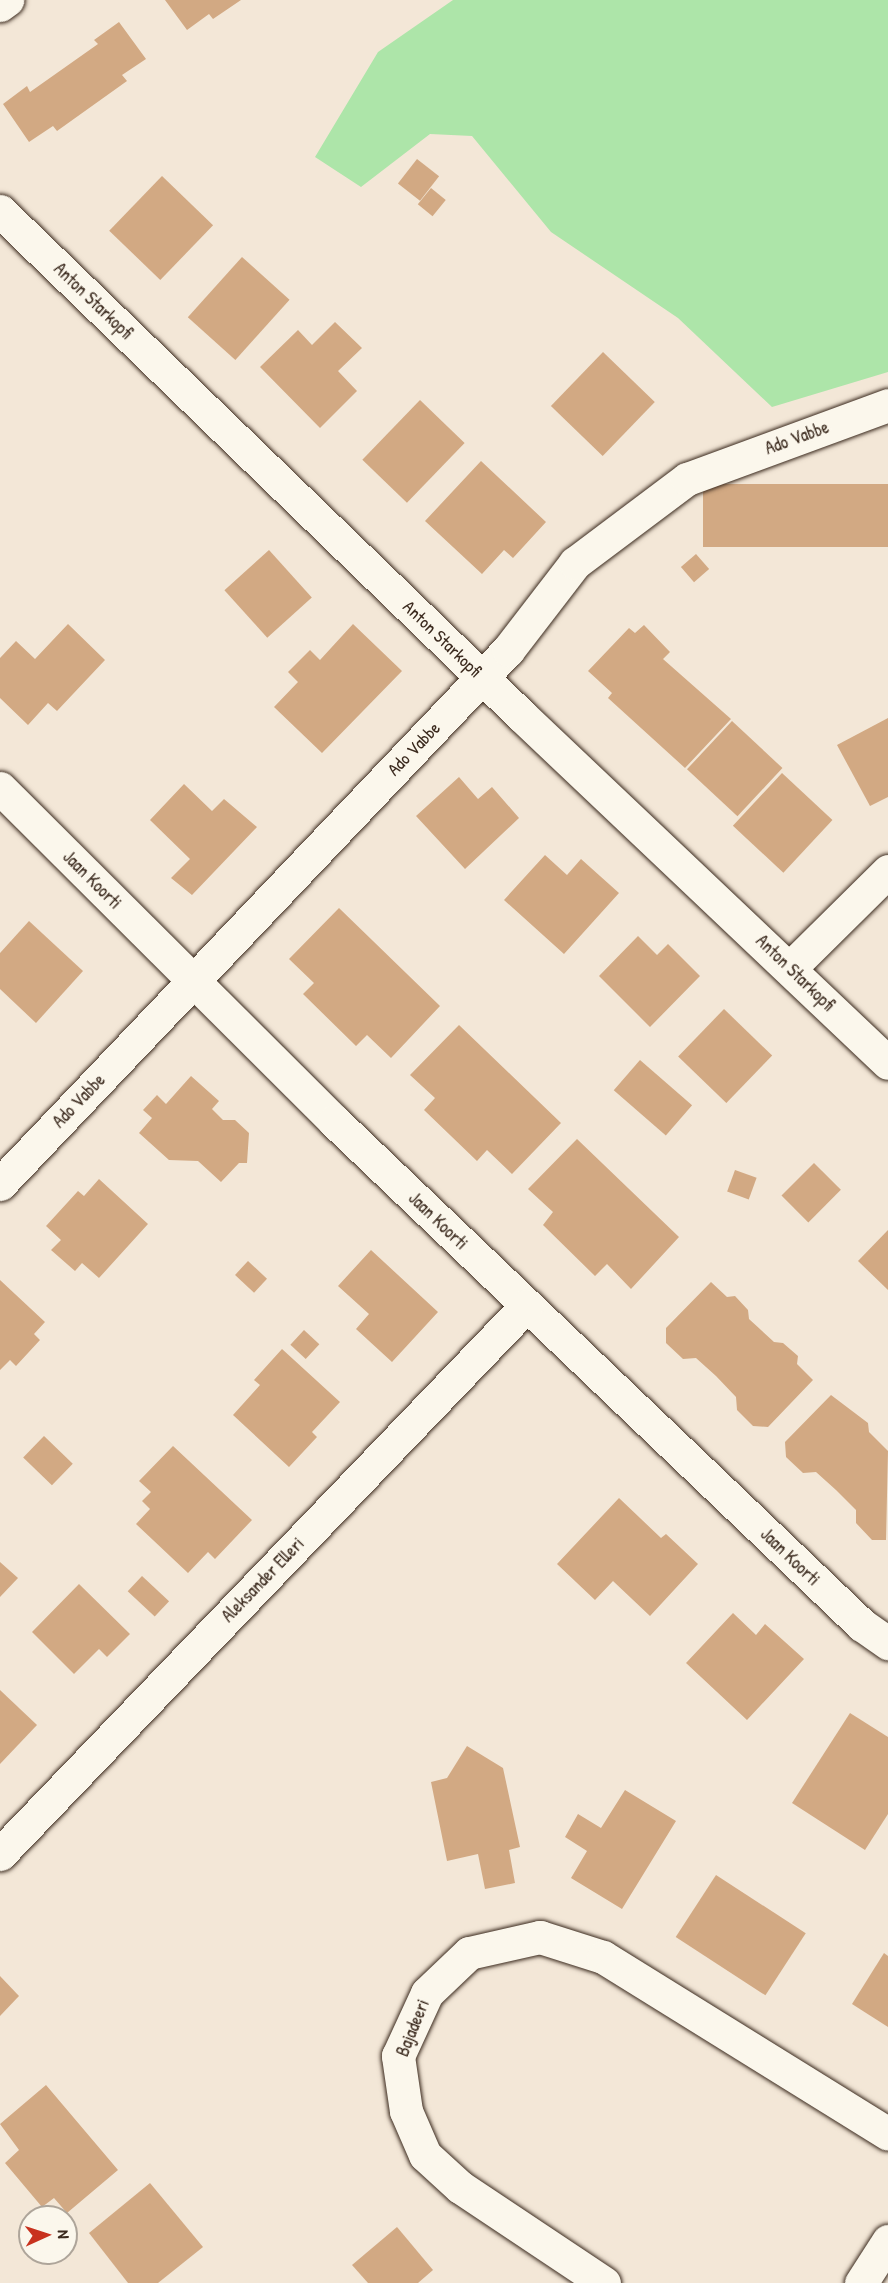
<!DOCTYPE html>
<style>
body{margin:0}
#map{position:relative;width:888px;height:2283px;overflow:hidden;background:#f3e7d7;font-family:"Patrick Hand",sans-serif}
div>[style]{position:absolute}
.green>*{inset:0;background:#ade5a9}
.building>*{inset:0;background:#d2a983;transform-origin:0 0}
.roads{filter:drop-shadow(0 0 2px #3b2a1e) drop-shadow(0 0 2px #3b2a1e)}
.minor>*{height:33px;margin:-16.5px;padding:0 16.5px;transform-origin:16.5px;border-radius:16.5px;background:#fbf7ec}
span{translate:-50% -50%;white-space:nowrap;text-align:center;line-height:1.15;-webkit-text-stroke:4.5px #fbf7ec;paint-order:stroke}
.street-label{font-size:18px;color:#3b2a1e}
.north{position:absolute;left:18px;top:2205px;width:60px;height:60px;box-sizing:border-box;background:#fbf7ec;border:2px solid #aea59a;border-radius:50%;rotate:87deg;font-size:16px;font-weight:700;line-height:24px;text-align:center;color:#3b2a1e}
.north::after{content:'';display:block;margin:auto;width:21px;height:27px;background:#c8321e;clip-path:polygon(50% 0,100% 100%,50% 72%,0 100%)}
</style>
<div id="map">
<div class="green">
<div style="clip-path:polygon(453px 0,888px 0,888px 372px,772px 407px,678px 318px,551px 232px,472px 136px,430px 134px,361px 187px,315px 157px,378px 52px)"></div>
</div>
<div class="building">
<div style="clip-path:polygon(165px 0,241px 0,213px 19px,209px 14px,187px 30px)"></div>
<div style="clip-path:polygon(119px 22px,146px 59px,122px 75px,127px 81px,57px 131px,53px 126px,29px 142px,3px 104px,27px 86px,30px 92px,98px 44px,94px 40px)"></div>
<div style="left:417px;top:159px;width:28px;height:31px;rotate:38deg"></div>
<div style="left:162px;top:176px;width:71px;height:76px;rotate:44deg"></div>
<div style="left:431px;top:188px;width:19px;height:21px;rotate:39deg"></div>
<div style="left:242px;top:257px;width:64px;height:81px;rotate:42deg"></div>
<div style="clip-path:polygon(335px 322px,362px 348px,338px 371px,357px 391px,320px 428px,260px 367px,298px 330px,312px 345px)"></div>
<div style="left:603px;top:352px;width:72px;height:75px;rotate:44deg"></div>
<div style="left:420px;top:400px;width:62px;height:83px;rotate:44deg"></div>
<div style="clip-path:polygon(481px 461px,546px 522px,513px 558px,504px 550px,482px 574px,425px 521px)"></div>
<div style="left:888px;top:484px;width:63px;height:185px;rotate:90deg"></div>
<div style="left:269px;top:550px;width:64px;height:60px;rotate:48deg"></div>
<div style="left:696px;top:554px;width:20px;height:20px;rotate:49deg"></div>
<div style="clip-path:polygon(68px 624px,105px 660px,57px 711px,48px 703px,28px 725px,0 698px,0 658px,16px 641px,35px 659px)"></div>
<div style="clip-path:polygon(353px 624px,402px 671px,322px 753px,274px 707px,298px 682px,288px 672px,310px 650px,320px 660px)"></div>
<div style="clip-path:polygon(644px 625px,670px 652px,663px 659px,731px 719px,685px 768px,608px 698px,612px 693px,588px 671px,629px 628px,635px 633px)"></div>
<div style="clip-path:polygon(888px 718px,888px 797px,870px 806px,837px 745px)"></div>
<div style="left:732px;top:721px;width:69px;height:66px;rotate:43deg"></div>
<div style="left:782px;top:773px;width:69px;height:72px;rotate:43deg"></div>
<div style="clip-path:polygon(459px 777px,478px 799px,492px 787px,519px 818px,465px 869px,416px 816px)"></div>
<div style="clip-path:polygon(184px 784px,212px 811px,224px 799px,257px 827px,192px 895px,171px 878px,190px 859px,150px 820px)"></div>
<div style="clip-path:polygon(545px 855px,567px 875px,581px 859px,619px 893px,564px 954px,504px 900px)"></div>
<div style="clip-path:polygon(339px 908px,440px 1006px,391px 1058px,367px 1035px,356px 1046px,303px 994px,314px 983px,289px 959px)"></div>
<div style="clip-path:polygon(29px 921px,83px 971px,36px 1023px,0 989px,0 953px)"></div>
<div style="clip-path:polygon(638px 936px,657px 955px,668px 944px,700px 976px,650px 1027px,599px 976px)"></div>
<div style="left:724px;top:1009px;width:67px;height:66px;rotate:44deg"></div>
<div style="clip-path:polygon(459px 1025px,561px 1123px,512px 1174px,487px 1150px,477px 1161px,424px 1110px,435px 1098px,410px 1075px)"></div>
<div style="left:640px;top:1060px;width:69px;height:40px;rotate:41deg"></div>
<div style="clip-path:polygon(191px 1076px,219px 1101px,212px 1109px,223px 1120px,235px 1120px,249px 1133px,247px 1163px,239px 1163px,221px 1182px,198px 1161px,169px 1160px,139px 1133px,152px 1118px,143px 1110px,157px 1095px,166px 1104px)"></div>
<div style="clip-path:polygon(577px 1139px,679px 1237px,631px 1289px,607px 1264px,595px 1276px,543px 1225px,553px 1212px,528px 1189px)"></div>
<div style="left:814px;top:1163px;width:38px;height:46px;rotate:45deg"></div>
<div style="left:735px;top:1170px;width:23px;height:23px;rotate:20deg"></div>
<div style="clip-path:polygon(99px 1179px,148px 1224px,99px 1278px,82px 1263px,75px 1271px,51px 1250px,61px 1240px,46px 1226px,78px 1191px,84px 1196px)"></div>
<div style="clip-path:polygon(888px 1230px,888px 1290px,858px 1261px)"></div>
<div style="clip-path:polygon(371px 1250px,438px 1312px,392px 1362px,356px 1329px,369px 1314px,338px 1286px)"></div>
<div style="left:248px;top:1261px;width:26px;height:19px;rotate:43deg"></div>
<div style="clip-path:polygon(0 1280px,45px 1322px,34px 1334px,40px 1340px,16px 1366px,10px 1360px,0 1370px)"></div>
<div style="clip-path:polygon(711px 1282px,727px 1297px,735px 1296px,748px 1310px,749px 1319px,774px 1342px,783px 1343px,798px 1356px,797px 1364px,813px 1380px,768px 1427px,753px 1426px,737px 1410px,736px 1397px,716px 1376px,696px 1358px,683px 1359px,666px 1343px,666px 1328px)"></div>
<div style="left:304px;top:1330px;width:21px;height:20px;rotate:43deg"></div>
<div style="clip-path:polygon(282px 1349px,340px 1402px,312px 1432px,317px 1437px,289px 1467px,233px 1415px,260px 1385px,254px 1380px)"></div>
<div style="clip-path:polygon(831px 1395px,868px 1423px,869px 1432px,888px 1451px,886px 1540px,872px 1540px,856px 1523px,856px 1510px,836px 1490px,816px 1472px,803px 1473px,786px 1457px,785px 1442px)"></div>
<div style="left:44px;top:1436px;width:40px;height:30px;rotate:44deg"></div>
<div style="clip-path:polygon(173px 1446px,252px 1520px,215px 1559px,208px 1552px,188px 1573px,136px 1524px,150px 1509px,142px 1501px,151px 1492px,139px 1481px)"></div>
<div style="clip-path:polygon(619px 1498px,661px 1538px,666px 1534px,698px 1564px,650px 1616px,613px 1581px,595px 1600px,557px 1564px)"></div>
<div style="clip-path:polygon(0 1562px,18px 1578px,0 1597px)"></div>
<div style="left:142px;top:1576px;width:37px;height:21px;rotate:43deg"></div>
<div style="clip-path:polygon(79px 1584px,130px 1634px,107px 1657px,99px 1649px,74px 1674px,32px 1632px)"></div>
<div style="clip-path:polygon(733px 1613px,756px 1635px,765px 1624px,804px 1659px,747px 1720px,686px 1663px)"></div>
<div style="clip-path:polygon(0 1690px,37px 1725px,0 1764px)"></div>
<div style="clip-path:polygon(850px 1713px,888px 1737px,888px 1814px,865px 1850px,792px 1803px)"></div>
<div style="clip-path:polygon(467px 1746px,503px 1768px,520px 1847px,509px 1850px,515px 1883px,485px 1889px,478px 1854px,447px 1861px,431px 1782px,447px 1778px)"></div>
<div style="clip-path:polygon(625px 1790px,676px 1821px,622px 1909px,571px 1878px,587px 1851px,565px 1837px,578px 1814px,601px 1828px)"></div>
<div style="left:716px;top:1875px;width:107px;height:74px;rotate:33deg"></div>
<div style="clip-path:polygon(884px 1953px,888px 1956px,888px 2027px,852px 2004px)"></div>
<div style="clip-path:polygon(0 1976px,19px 1996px,0 2016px)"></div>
<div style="clip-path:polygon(46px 2085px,118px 2170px,67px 2213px,54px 2198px,42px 2207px,5px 2163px,19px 2150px,0 2124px)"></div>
<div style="clip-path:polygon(150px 2183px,203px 2247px,158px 2283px,128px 2283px,89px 2233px)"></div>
<div style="clip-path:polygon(397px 2227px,433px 2270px,418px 2283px,368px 2283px,352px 2265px)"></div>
</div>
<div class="roads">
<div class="minor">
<div style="left:0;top:5px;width:9px;rotate:-36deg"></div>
<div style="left:0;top:211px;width:726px;rotate:44.05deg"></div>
<div style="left:522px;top:716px;width:504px;rotate:43.47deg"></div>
<div style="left:0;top:788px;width:472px;rotate:44.9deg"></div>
<div style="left:334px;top:1121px;width:730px;rotate:43.67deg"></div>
<div style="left:862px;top:1625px;width:32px;rotate:35deg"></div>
<div style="left:790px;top:968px;width:138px;rotate:-44.7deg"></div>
<div style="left:0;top:1184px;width:737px;rotate:-46.43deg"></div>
<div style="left:508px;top:650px;width:110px;rotate:-52.4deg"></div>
<div style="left:575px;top:563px;width:140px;rotate:-36.9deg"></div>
<div style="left:687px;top:479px;width:214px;rotate:-20.2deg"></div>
<div style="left:0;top:1854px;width:760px;rotate:-46.17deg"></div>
<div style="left:604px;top:2283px;width:173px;rotate:-146.3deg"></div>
<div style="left:460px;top:2187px;width:47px;rotate:-137.6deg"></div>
<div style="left:425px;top:2155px;width:48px;rotate:-113.4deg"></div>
<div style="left:406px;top:2111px;width:56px;rotate:-98.3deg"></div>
<div style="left:398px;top:2056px;width:69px;rotate:-65.3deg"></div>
<div style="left:427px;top:1993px;width:58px;rotate:-43.6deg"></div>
<div style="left:469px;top:1953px;width:73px;rotate:-12.7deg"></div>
<div style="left:540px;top:1937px;width:66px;rotate:17.6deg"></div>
<div style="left:603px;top:1957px;width:335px;rotate:31.8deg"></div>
<div style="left:861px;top:2283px;width:50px;rotate:-57.3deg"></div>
</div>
</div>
<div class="street-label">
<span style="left:93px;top:301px;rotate:44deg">Anton Starkopfi</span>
<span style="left:797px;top:438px;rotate:-20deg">Ado Vabbe</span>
<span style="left:442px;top:639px;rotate:44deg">Anton Starkopfi</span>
<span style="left:414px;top:749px;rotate:-46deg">Ado Vabbe</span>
<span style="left:92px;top:880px;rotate:45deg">Jaan Koorti</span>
<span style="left:795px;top:973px;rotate:44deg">Anton Starkopfi</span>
<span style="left:79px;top:1101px;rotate:-46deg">Ado Vabbe</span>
<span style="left:438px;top:1221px;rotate:44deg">Jaan Koorti</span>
<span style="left:790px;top:1557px;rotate:44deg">Jaan Koorti</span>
<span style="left:263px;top:1580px;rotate:-46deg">Aleksander Elleri</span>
<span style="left:413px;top:2028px;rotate:-68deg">Bajadeeri</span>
</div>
<div class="north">N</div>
</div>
